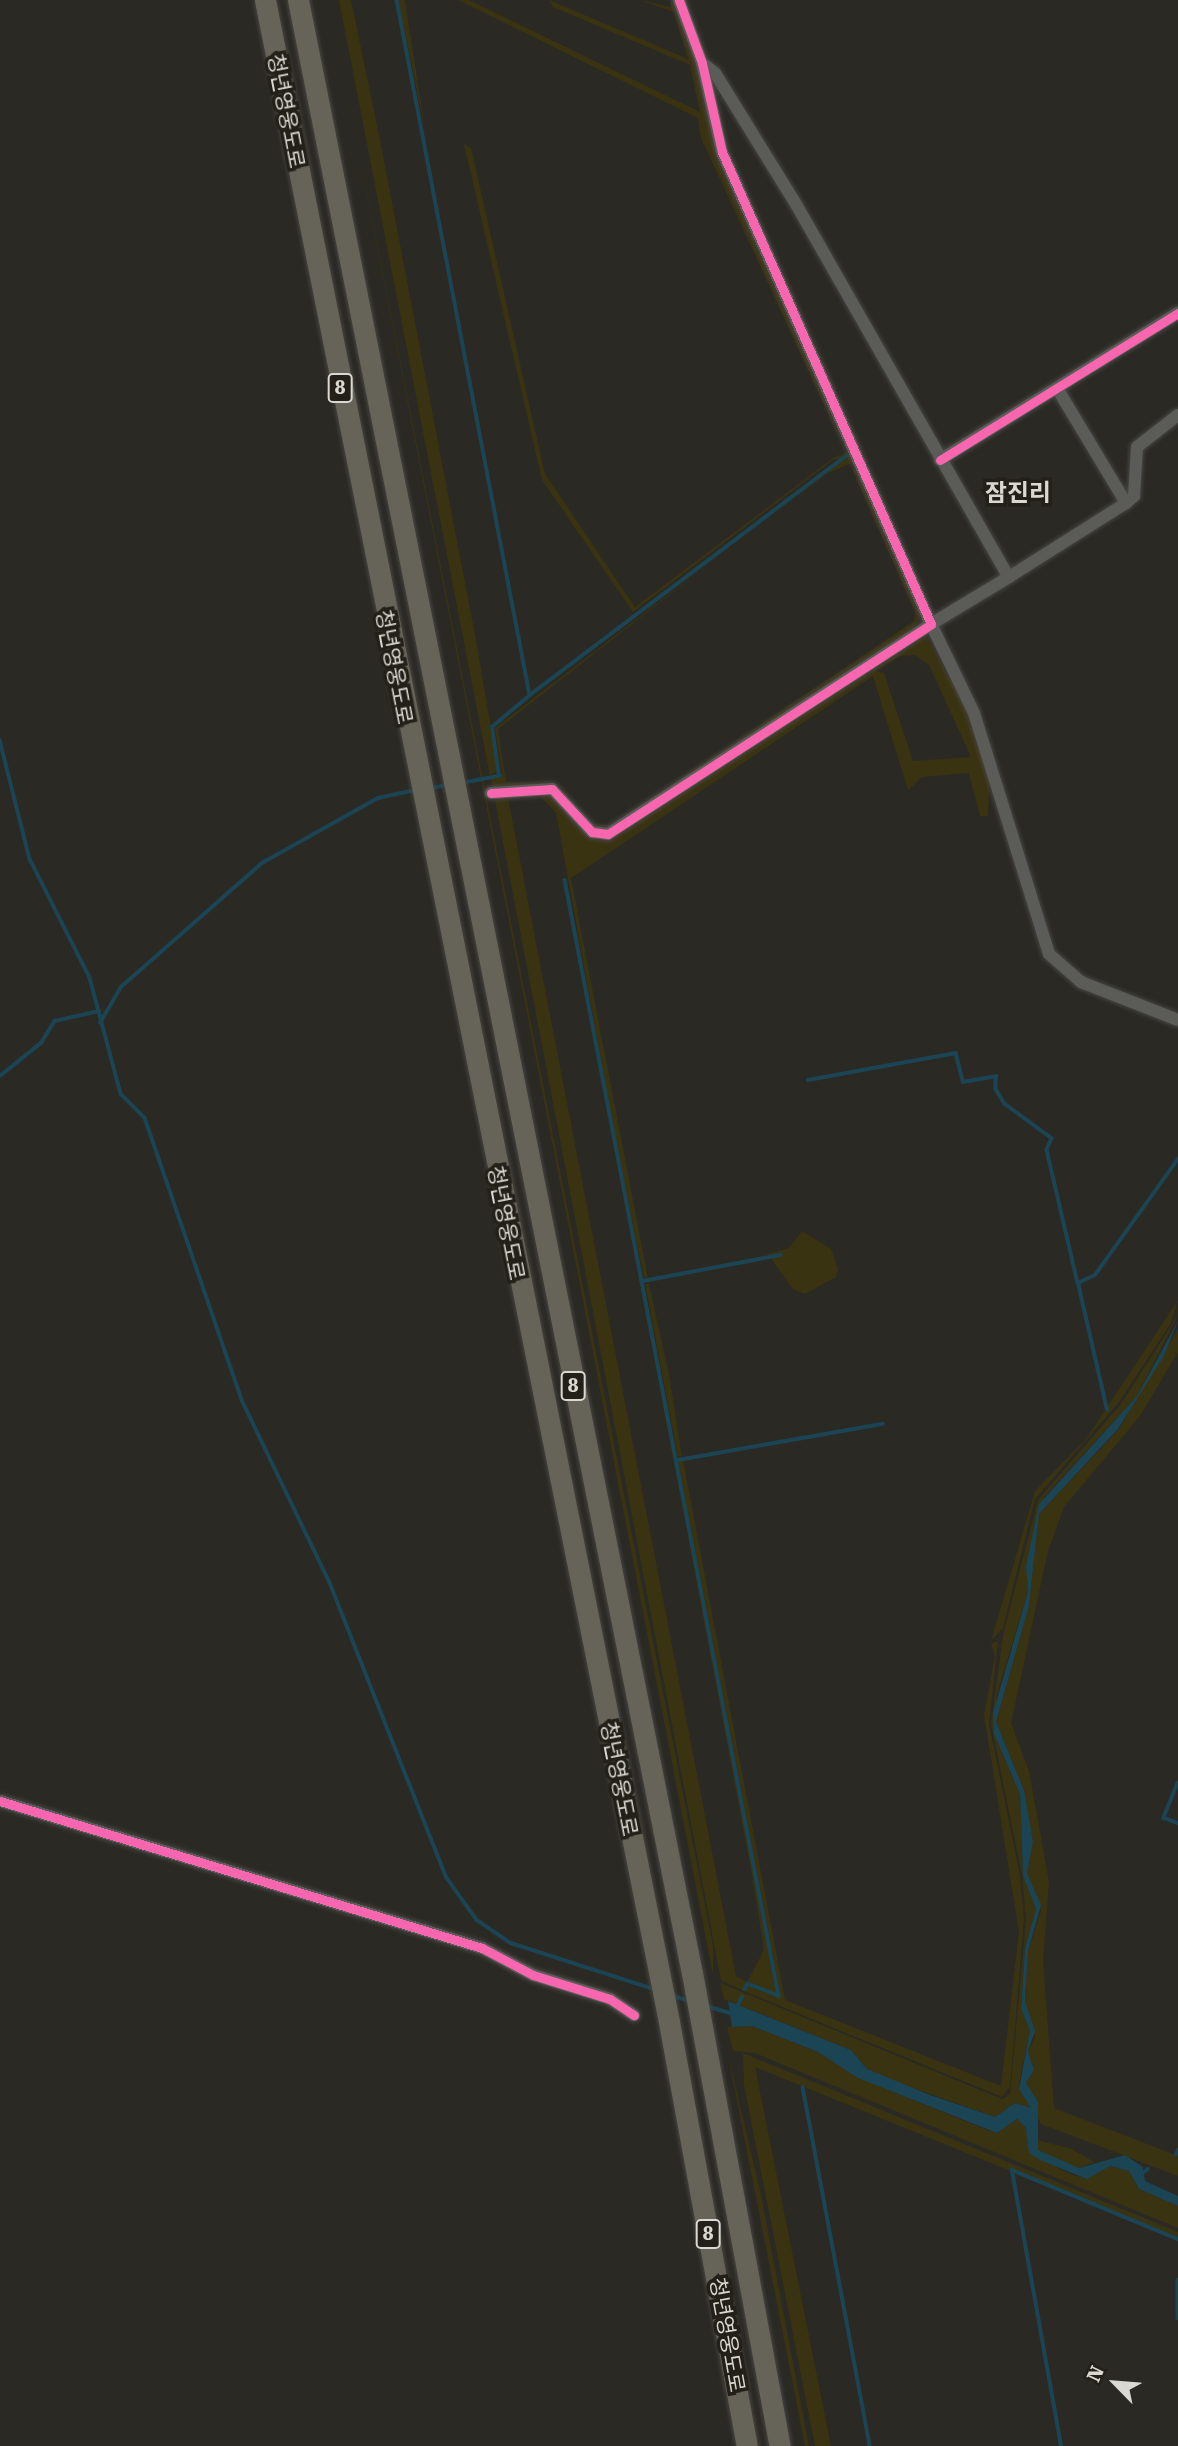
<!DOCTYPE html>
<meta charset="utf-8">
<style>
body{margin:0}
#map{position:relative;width:1178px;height:2446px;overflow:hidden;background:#2a2924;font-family:"Roboto Serif","Noto Sans KR",serif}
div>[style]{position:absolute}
.green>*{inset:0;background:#3a3311}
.water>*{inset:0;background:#1b4454}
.stream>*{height:3.5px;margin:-1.75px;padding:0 1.75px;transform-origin:1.75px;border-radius:1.75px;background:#1b4454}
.roads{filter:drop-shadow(0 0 2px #464541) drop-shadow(0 0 2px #464541)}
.minor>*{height:12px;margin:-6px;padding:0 6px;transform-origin:6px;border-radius:6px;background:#5b5b57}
.motorway>*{height:21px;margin:-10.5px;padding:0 10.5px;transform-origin:10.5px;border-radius:10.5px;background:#666359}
.cycleway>*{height:9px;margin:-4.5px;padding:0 4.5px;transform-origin:4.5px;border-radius:4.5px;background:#f766af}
span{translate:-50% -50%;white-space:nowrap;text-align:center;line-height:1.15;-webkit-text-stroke:7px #222018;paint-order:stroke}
.shield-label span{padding:2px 5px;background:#222018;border:2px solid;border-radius:5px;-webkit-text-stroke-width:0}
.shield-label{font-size:19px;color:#d9d8d3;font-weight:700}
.street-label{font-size:21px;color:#d9d8d3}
.quarter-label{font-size:24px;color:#d9d8d3;font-weight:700}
.north{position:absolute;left:1080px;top:2348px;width:70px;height:70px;-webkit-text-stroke:5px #222018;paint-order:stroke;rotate:295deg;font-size:19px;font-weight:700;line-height:28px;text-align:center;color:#d9d8d3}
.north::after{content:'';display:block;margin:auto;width:24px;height:32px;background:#d9d8d3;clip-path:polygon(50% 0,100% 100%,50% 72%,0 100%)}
</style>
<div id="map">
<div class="green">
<div style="clip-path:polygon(329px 0,713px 1945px,713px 1975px,570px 1234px)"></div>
<div style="clip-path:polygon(339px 0,351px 0,380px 140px,476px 640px,498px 770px,490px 776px)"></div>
<div style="clip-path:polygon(398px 0,405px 0,426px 137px,412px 66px)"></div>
<div style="clip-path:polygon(458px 0,469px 0,700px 112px,690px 65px,553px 7px,549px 0,688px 59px,674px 12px,639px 0,671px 7px,671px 0,676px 0,708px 101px,843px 446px,701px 138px,698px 118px)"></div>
<div style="clip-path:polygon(evenodd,464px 144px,471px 148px,545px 474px,635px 607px,833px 458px,849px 451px,921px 616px,912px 633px,610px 829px,588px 824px,546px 785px,493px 791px,491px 780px,502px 773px,495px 728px,847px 457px,833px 460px,633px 612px,542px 480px,464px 144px,854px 462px,853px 471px,915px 612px,914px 621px,611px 825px,592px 824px,552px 783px,506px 782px,498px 729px,761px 523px,826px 474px,854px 462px)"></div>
<div style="clip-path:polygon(evenodd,925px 634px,973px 722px,990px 777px,988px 816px,980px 816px,969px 773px,922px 777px,908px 790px,873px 676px,571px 878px,648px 1278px,644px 1278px,619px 1158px,556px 813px,540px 796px,508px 798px,736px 1976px,747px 1982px,764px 1950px,752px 1875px,564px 880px,778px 1994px,748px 1983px,744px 1991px,721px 1980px,494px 795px,546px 791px,591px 836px,607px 838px,925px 634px,915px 655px,929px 665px,971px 757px,913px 761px,884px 673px,876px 671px,900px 656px,915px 655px)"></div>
<div style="clip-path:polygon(802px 1231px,831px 1249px,838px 1269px,836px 1277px,805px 1294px,793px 1289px,768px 1254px,789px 1248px)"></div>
<div style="clip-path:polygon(645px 1284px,649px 1284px,669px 1375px,682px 1456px,678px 1457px)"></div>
<div style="clip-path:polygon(1178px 1300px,1171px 1323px,1119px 1402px,1035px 1499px,1003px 1628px,991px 1641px,1035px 1491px,1086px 1439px)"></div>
<div style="clip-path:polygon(1178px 1315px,1137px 1396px,1044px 1497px,1035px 1522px,1028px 1592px,997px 1694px,994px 1734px,1020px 1794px,1023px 1876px,1036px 1909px,1025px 1948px,1021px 2009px,1030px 2030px,1019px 2084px,1033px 2104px,1031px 2108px,1015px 2103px,995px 2117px,885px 2078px,867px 2069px,851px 2050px,724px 1999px,720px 1983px,1002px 2099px,1010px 2094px,1026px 1920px,1022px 1875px,991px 1724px,1003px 1635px,1038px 1500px,1121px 1404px)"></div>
<div style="clip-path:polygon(1178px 1329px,1178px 1352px,1140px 1416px,1064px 1507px,1048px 1551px,1011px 1723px,1029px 1771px,1049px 1882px,1043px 1961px,1054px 2108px,1178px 2156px,1178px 2176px,1041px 2124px,1037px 2116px,1026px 2083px,1034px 2070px,1028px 2051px,1035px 2038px,1025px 2002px,1028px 1952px,1041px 1911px,1027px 1873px,1032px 1848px,1024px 1790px,996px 1722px,1029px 1606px,1039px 1514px,1119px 1429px)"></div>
<div style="clip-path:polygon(683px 1460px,785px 2000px,1001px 2086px,1019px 1932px,984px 1715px,995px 1656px,991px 1644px,998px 1641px,989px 1724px,1020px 1875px,1024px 1920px,1010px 2087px,1002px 2097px,744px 1991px,748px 1986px,781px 1997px,678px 1461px)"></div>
<div style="clip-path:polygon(752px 2026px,837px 2060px,859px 2078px,982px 2128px,997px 2133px,1017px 2119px,1026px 2128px,1030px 2153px,1072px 2175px,1087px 2178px,1110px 2166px,1129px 2171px,1139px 2189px,1178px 2206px,1178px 2228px,755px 2053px,733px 2051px,727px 2027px)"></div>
<div style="clip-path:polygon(727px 2050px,761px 2195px,809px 2446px,805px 2446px)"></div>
<div style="clip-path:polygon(743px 2053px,1178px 2232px,1178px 2239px,755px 2067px,831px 2446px,815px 2446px,744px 2085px)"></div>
<div style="clip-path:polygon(1037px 2140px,1072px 2149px,1094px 2162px,1079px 2168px,1064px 2164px,1038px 2150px)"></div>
</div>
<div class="water">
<div style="clip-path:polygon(1178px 1321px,1164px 1356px,1118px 1429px,1039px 1514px,1029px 1606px,996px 1722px,1024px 1790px,1033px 1842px,1027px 1873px,1041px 1905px,1028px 1952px,1025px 2001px,1035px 2031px,1028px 2051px,1034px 2070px,1026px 2083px,1038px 2102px,1038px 2150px,1079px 2168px,1125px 2155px,1143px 2167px,1145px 2181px,1178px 2196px,1178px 2206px,1139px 2189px,1129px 2171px,1110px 2166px,1087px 2179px,1040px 2160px,1029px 2153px,1026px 2128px,1017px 2119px,997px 2133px,858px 2078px,818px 2052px,752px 2026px,732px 2027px,728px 2001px,851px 2050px,867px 2069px,930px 2095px,995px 2117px,1015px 2103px,1031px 2108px,1019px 2089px,1030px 2030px,1021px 2009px,1025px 1948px,1036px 1909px,1023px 1876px,1020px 1794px,994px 1734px,993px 1713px,1028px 1592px,1026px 1566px,1039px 1504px,1137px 1396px)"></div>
</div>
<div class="stream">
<div style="left:397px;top:0;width:708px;rotate:79.17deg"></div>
<div style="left:0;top:740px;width:123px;rotate:75.9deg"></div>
<div style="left:30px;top:859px;width:133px;rotate:63.2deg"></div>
<div style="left:90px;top:978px;width:120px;rotate:75deg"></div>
<div style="left:121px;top:1094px;width:34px;rotate:45deg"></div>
<div style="left:145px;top:1118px;width:298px;rotate:71deg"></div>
<div style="left:242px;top:1400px;width:203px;rotate:64.3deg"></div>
<div style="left:330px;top:1583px;width:317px;rotate:68.4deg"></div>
<div style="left:447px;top:1878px;width:52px;rotate:54.5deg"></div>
<div style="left:477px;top:1920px;width:41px;rotate:34.1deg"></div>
<div style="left:511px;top:1943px;width:149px;rotate:17.9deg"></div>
<div style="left:462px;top:783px;width:38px;rotate:-11deg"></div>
<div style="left:499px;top:776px;width:49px;rotate:-98.1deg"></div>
<div style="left:492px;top:727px;width:50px;rotate:-40.1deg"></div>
<div style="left:530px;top:695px;width:396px;rotate:-37.1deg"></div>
<div style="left:431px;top:788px;width:16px;rotate:-11deg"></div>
<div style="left:565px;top:880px;width:1136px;rotate:79.14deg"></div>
<div style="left:779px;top:1996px;width:33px;rotate:-159deg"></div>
<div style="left:748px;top:1984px;width:6px;rotate:121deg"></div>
<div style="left:100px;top:1023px;width:42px;rotate:-59.7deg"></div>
<div style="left:121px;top:987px;width:188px;rotate:-41.3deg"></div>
<div style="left:262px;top:863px;width:133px;rotate:-29.3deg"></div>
<div style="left:378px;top:798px;width:39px;rotate:-12deg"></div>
<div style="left:0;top:1076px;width:53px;rotate:-38.8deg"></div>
<div style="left:41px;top:1043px;width:26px;rotate:-58deg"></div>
<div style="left:55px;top:1021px;width:45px;rotate:-12.8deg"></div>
<div style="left:808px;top:1080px;width:150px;rotate:-10.3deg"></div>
<div style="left:956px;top:1053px;width:30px;rotate:76deg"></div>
<div style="left:963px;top:1082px;width:34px;rotate:-10deg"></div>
<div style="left:996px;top:1076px;width:13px;rotate:90deg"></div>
<div style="left:996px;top:1089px;width:17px;rotate:59deg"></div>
<div style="left:1005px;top:1104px;width:58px;rotate:35.9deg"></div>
<div style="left:1052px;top:1138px;width:13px;rotate:113deg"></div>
<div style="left:1047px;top:1150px;width:137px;rotate:76.9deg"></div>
<div style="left:643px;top:1281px;width:140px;rotate:-10.7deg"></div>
<div style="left:1107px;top:1410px;width:130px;rotate:-102.9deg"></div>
<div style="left:1078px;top:1283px;width:19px;rotate:-25deg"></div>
<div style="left:1095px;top:1275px;width:143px;rotate:-54.4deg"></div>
<div style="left:678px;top:1460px;width:208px;rotate:-10deg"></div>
<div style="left:1178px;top:1783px;width:38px;rotate:112deg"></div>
<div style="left:1164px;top:1818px;width:15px;rotate:20deg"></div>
<div style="left:671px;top:1995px;width:20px;rotate:18deg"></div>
<div style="left:738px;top:2005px;width:9px;rotate:-63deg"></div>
<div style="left:707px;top:2006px;width:27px;rotate:17deg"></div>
<div style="left:803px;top:2087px;width:365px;rotate:79.4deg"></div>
<div style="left:1176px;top:2155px;width:5px;rotate:-68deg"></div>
<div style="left:1143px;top:2173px;width:6px;rotate:-39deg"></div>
<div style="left:1178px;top:2280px;width:38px;rotate:90deg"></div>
<div style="left:1061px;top:2446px;width:280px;rotate:-100.1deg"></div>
<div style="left:1012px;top:2170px;width:180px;rotate:22.6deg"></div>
</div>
<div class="roads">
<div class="minor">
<div style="left:702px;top:63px;width:16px;rotate:38deg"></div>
<div style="left:715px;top:73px;width:156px;rotate:58.3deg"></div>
<div style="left:797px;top:206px;width:427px;rotate:60.3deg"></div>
<div style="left:1009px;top:577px;width:91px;rotate:148.9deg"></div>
<div style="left:931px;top:624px;width:99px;rotate:64.2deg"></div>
<div style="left:974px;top:713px;width:252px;rotate:72.7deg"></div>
<div style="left:1049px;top:954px;width:43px;rotate:41.2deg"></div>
<div style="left:1081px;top:982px;width:104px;rotate:21.4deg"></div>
<div style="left:940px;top:460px;width:280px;rotate:-31.7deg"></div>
<div style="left:1126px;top:503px;width:11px;rotate:-41deg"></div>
<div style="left:1134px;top:496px;width:49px;rotate:-86.5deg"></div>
<div style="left:1137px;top:447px;width:52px;rotate:-38deg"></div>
<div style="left:1009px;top:577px;width:138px;rotate:-32.3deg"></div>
<div style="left:1126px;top:503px;width:134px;rotate:-121deg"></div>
<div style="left:491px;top:793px;width:61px;rotate:-3.8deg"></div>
<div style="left:552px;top:789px;width:59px;rotate:47.1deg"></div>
<div style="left:592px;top:832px;width:16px;rotate:7deg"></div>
<div style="left:608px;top:834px;width:385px;rotate:-33deg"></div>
<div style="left:931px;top:624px;width:516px;rotate:-113.88deg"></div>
<div style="left:722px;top:152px;width:91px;rotate:-102.7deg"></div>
<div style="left:702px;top:63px;width:67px;rotate:-110.1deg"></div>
<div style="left:0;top:1801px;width:504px;rotate:16.96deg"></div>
<div style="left:482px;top:1948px;width:58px;rotate:27.9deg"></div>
<div style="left:533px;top:1975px;width:81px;rotate:17.3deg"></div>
<div style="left:610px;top:1999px;width:29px;rotate:34deg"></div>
</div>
<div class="motorway">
<div style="left:265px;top:0;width:2062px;rotate:78.7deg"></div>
<div style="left:669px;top:2022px;width:431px;rotate:79.6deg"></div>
<div style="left:298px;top:0;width:2012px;rotate:78.71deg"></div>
<div style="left:692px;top:1973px;width:481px;rotate:79.5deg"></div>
</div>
</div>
<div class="cycleway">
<div style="left:940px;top:460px;width:280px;rotate:-31.7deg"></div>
<div style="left:491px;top:793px;width:61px;rotate:-3.8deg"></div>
<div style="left:552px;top:789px;width:59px;rotate:47.1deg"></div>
<div style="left:592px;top:832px;width:16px;rotate:7deg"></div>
<div style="left:608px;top:834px;width:385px;rotate:-33deg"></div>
<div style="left:931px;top:624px;width:516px;rotate:-113.88deg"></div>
<div style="left:722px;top:152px;width:91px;rotate:-102.7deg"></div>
<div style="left:702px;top:63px;width:67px;rotate:-110.1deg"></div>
<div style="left:0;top:1801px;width:504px;rotate:16.96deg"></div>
<div style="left:482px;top:1948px;width:58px;rotate:27.9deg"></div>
<div style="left:533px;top:1975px;width:81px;rotate:17.3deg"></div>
<div style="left:610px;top:1999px;width:29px;rotate:34deg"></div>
</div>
<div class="shield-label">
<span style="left:340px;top:388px">8</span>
<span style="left:573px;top:1386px">8</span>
<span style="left:708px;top:2234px">8</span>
</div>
<div class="street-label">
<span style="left:286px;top:111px;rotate:79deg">청년영웅도로</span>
<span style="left:394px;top:667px;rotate:79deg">청년영웅도로</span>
<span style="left:506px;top:1223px;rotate:79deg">청년영웅도로</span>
<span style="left:619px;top:1779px;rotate:79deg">청년영웅도로</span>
<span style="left:727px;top:2335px;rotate:80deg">청년영웅도로</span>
</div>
<div class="quarter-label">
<span style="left:1018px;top:494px">잠진리</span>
</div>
<div class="north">N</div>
</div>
